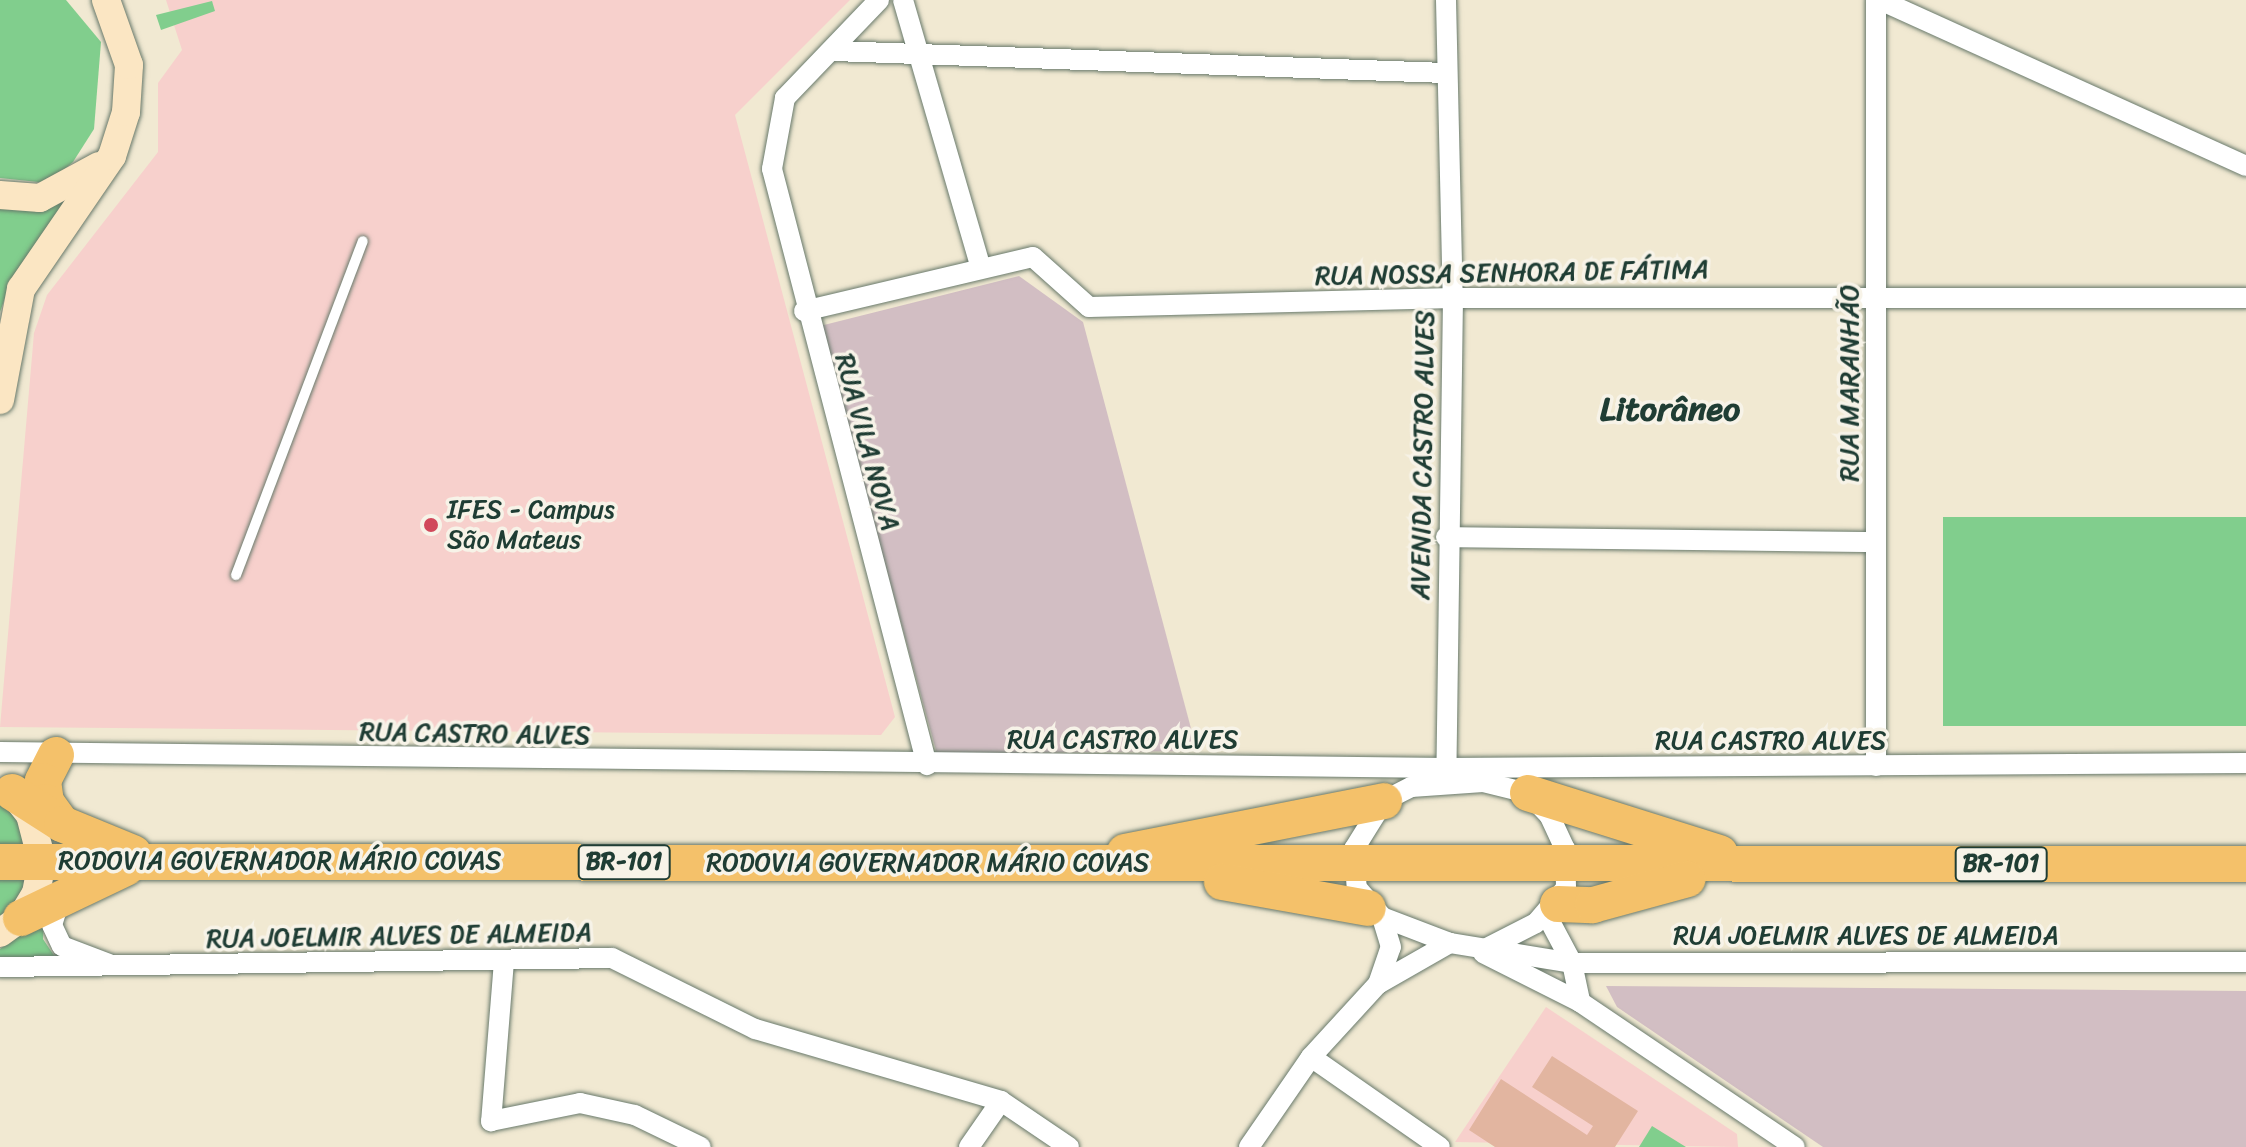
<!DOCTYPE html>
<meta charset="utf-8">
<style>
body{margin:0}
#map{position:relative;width:2246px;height:1147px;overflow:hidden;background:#f1e9d2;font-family:Sriracha,sans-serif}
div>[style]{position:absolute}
.built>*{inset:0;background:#f7d0cc}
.industrial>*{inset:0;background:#d2bec3}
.green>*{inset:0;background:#81ce8d;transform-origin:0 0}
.building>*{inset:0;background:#e2b5a0}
.roads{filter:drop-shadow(0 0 2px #68796b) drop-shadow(0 0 2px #68796b)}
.lane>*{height:10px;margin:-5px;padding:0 5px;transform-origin:5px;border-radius:5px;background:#fff}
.street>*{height:20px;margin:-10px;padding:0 10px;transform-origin:10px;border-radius:10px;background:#fff}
.secondary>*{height:28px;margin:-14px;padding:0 14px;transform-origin:14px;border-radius:14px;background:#fbe6c3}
.highway>*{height:36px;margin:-18px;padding:0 18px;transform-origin:18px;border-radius:18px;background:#f4c16a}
.dots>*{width:22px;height:22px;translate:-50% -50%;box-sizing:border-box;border:4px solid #f7f3e8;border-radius:50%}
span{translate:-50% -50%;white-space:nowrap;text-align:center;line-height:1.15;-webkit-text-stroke:7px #f7f3e8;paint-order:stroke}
.shield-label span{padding:2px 6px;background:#f7f3e8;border:2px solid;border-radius:6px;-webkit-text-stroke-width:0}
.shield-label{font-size:24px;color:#1f3d34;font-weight:700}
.street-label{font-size:26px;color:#1f3d34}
.poi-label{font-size:26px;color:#1f3d34}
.left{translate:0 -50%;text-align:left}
.district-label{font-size:34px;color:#1f3d34;font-weight:700}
</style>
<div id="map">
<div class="built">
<div style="clip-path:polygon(166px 0,850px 0,735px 115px,895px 717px,881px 735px,0 727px,34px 333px,47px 295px,158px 152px,158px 83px,182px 50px)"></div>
<div style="clip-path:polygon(1546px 1007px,1737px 1134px,1738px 1147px,1455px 1142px)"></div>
</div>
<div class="industrial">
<div style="clip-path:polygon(1019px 276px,1083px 322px,1197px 751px,937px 754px,820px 326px)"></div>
<div style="clip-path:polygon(1606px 986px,2246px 991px,2246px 1147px,1823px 1147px,1617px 1007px)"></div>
</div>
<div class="green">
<div style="clip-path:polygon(0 0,66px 0,101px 42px,94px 129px,73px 162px,48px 183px,0 178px)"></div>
<div style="clip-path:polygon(212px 1px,215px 11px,161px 30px,156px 15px)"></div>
<div style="clip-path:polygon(69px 196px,12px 278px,0 312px,0 206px)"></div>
<div style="left:1943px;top:517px;width:303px;height:209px"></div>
<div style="clip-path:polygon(0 803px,20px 818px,30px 845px,0 845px)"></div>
<div style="clip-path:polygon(0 875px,29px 875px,17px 906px,0 916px)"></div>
<div style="clip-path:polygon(44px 916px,43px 939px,55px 957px,0 957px,0 949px)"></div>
<div style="clip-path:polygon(1652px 1126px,1686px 1147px,1639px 1147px)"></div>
</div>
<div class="building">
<div style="clip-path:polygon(1552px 1056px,1638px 1111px,1615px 1147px,1495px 1147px,1469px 1130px,1501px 1079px,1587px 1135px,1593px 1126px,1532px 1087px)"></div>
</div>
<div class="roads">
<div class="lane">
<div style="left:236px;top:575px;width:357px;rotate:-69.2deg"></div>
</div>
<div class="street">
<div style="left:879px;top:0;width:136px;rotate:133.8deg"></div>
<div style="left:785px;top:98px;width:72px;rotate:100.4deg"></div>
<div style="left:772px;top:169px;width:616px;rotate:75.42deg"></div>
<div style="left:903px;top:0;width:279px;rotate:73.8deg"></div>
<div style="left:1446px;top:0;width:298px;rotate:88.7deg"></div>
<div style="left:1453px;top:298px;width:482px;rotate:90.8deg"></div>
<div style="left:1880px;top:0;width:402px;rotate:24.4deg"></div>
<div style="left:834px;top:51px;width:611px;rotate:2.06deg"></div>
<div style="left:804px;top:311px;width:235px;rotate:-13.3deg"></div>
<div style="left:1033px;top:257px;width:75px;rotate:41.8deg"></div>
<div style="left:1089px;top:307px;width:364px;rotate:-1.4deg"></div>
<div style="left:1453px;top:298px;width:793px"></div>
<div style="left:1446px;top:537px;width:429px;rotate:0.7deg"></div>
<div style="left:0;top:752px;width:1446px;rotate:0.63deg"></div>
<div style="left:1446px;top:768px;width:800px;rotate:-0.36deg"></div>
<div style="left:1876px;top:766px;width:766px;rotate:-90deg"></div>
<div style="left:60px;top:899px;width:27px;rotate:107deg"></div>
<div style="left:52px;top:925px;width:23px;rotate:65deg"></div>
<div style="left:62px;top:946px;width:50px;rotate:21deg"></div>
<div style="left:1546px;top:914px;width:55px;rotate:62deg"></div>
<div style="left:1572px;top:963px;width:40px;rotate:78deg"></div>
<div style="left:1487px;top:948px;width:55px;rotate:-27deg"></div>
<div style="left:1536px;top:923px;width:46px;rotate:-49.4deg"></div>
<div style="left:1566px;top:888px;width:39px;rotate:-91deg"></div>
<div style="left:1565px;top:849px;width:38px;rotate:-115deg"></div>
<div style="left:1549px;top:815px;width:30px;rotate:-134deg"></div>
<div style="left:1528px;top:793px;width:46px;rotate:-166.3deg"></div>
<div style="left:1483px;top:782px;width:72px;rotate:176deg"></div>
<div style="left:1411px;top:787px;width:30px;rotate:153deg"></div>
<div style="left:1384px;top:801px;width:57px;rotate:122deg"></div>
<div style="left:1354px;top:849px;width:39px;rotate:86deg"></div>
<div style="left:1357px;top:888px;width:38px;rotate:49deg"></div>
<div style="left:1382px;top:917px;width:73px;rotate:20.9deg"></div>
<div style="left:1450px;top:943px;width:124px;rotate:9.3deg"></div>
<div style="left:1572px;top:963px;width:674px;rotate:-0.09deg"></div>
<div style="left:1483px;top:953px;width:109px;rotate:26.8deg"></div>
<div style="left:1580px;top:1002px;width:259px;rotate:34deg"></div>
<div style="left:504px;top:961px;width:161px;rotate:94.6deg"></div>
<div style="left:491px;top:1121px;width:91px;rotate:-11.4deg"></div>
<div style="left:580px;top:1103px;width:56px;rotate:12.3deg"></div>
<div style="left:635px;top:1115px;width:73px;rotate:25.9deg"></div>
<div style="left:0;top:967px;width:612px;rotate:-0.84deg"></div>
<div style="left:612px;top:958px;width:160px;rotate:26.4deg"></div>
<div style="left:755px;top:1029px;width:256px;rotate:16.3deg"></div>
<div style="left:1001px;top:1101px;width:82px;rotate:34.1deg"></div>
<div style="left:1378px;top:984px;width:39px;rotate:-71deg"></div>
<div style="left:1391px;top:947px;width:31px;rotate:-107deg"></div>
<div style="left:1311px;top:1057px;width:157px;rotate:34.9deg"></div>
<div style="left:969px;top:1147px;width:56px;rotate:-55.2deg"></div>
<div style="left:1249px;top:1147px;width:109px;rotate:-55.4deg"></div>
<div style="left:1311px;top:1057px;width:99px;rotate:-47.5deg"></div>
<div style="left:1378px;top:984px;width:83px;rotate:-29.7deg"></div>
</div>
<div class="secondary">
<div style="left:0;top:195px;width:40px;rotate:4.3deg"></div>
<div style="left:40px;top:198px;width:67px;rotate:-28.5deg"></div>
<div style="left:0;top:400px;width:113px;rotate:-79.3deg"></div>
<div style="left:21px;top:289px;width:161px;rotate:-55.6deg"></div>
<div style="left:112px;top:156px;width:46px;rotate:-72.3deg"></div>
<div style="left:126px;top:112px;width:47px;rotate:-86.3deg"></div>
<div style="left:129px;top:65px;width:69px;rotate:-109.5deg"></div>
<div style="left:0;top:933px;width:26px;rotate:-36deg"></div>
<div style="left:21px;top:918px;width:29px;rotate:-59deg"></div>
<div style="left:36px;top:893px;width:33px;rotate:-79deg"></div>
<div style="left:42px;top:861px;width:48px;rotate:-104.6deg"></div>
<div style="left:30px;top:815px;width:23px;rotate:-128deg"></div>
</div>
<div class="highway">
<div style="left:56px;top:755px;width:29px;rotate:117deg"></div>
<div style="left:43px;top:781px;width:21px;rotate:82deg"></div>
<div style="left:46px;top:802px;width:27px;rotate:54deg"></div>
<div style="left:12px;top:792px;width:59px;rotate:32.6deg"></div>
<div style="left:62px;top:824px;width:77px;rotate:22.2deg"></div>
<div style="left:1528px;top:793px;width:201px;rotate:17.4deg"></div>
<div style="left:1125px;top:852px;width:264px;rotate:-11.1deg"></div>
<div style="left:0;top:862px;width:2246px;rotate:0.05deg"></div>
<div style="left:1222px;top:882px;width:148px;rotate:10.1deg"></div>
<div style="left:1558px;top:904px;width:35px;rotate:2deg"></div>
<div style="left:1593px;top:905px;width:98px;rotate:-15.3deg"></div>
<div style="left:21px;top:918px;width:116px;rotate:-25.5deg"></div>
</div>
</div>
<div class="dots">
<div style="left:431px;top:525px;background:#d1495b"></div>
</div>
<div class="shield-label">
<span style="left:624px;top:862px">BR-101</span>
<span style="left:2001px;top:864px">BR-101</span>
</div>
<div class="street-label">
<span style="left:1512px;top:273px;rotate:-1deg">RUA NOSSA SENHORA DE FÁTIMA</span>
<span style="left:1850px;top:383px;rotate:-90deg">RUA MARANHÃO</span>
<span style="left:867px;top:442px;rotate:75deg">RUA VILA NOVA</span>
<span style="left:1423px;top:455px;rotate:-89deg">AVENIDA CASTRO ALVES</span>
<span style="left:475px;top:734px;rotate:1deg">RUA CASTRO ALVES</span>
<span style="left:1123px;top:740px">RUA CASTRO ALVES</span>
<span style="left:1771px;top:741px">RUA CASTRO ALVES</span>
<span style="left:280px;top:861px">RODOVIA GOVERNADOR MÁRIO COVAS</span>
<span style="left:928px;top:863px">RODOVIA GOVERNADOR MÁRIO COVAS</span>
<span style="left:399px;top:936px;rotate:-1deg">RUA JOELMIR ALVES DE ALMEIDA</span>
<span style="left:1866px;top:936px">RUA JOELMIR ALVES DE ALMEIDA</span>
</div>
<div class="poi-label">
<span class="left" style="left:447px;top:525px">IFES - Campus<br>São Mateus</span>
</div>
<div class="district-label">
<span style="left:1670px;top:410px">Litorâneo</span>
</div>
</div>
